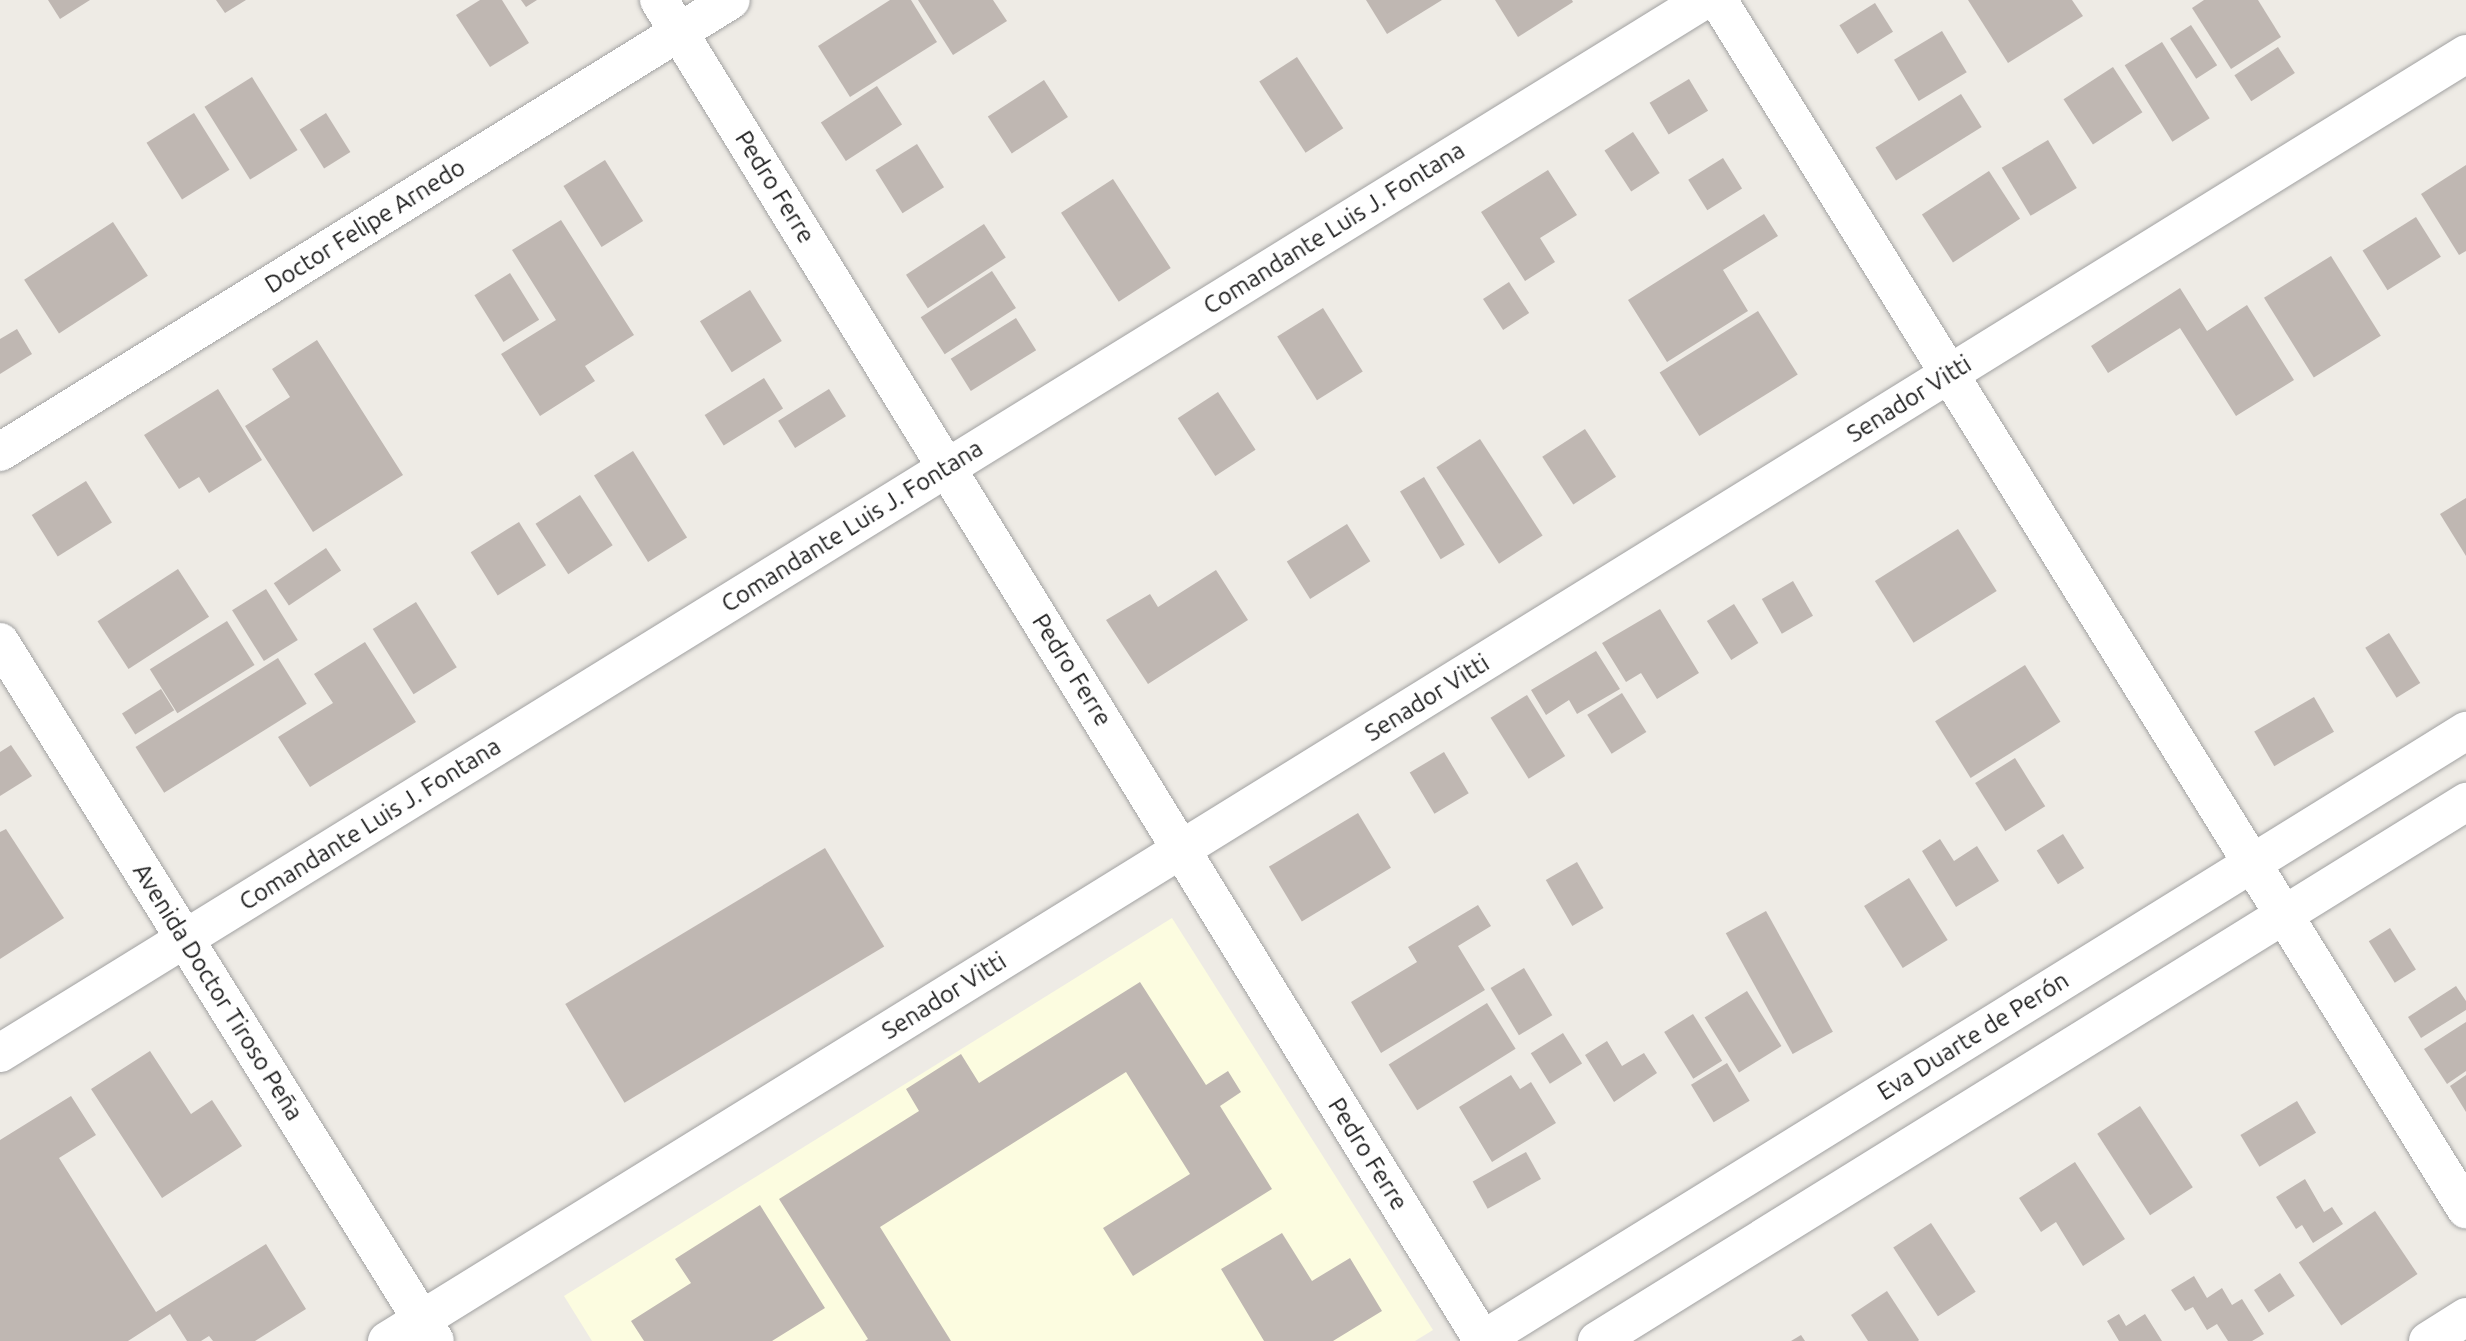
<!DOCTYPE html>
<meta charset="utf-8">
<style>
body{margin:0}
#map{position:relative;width:2466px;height:1341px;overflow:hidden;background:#eeebe5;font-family:Ubuntu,sans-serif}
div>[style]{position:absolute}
.education>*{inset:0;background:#fcfce0}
.building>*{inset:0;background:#bfb7b2;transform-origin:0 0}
.roads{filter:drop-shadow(0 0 2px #a2a2a2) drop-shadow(0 0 2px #a2a2a2)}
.minor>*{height:38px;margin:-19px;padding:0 19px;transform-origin:19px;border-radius:19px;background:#fff}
span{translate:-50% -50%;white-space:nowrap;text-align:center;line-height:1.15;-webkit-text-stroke:5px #fff;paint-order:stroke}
.street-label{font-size:24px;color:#1e1e1e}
</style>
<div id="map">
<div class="education">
<div style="clip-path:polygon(1172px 918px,1433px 1330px,1415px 1341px,592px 1341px,564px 1296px)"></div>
</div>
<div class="building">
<div style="clip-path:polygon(48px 0,90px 0,60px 19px)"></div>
<div style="clip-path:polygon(216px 0,246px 0,225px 13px)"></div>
<div style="clip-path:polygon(480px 0,502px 0,529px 43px,490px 67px,456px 15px)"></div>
<div style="clip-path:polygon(521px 0,537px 0,526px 7px)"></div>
<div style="clip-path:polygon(890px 0,911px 0,937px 42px,850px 97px,818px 46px)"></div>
<div style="clip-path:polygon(918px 0,993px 0,1007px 21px,953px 55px)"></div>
<div style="clip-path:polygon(1366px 0,1442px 0,1387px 34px)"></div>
<div style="clip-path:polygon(1495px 0,1572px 0,1573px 2px,1518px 37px)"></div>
<div style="clip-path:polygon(1968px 0,2072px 0,2083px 16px,2008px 63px)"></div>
<div style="clip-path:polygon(2204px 0,2258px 0,2281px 37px,2231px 69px,2192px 8px)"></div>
<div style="left:1875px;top:3px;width:34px;height:42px;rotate:58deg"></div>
<div style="left:2191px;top:25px;width:48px;height:25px;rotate:57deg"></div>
<div style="left:1942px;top:31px;width:48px;height:56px;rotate:59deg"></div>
<div style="left:2162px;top:42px;width:90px;height:44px;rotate:58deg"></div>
<div style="left:2278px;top:47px;width:31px;height:52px;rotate:57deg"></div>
<div style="left:1297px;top:57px;width:85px;height:45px;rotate:57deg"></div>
<div style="left:2113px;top:67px;width:54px;height:59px;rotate:57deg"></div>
<div style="left:252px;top:77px;width:86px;height:56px;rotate:58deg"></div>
<div style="left:1689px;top:79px;width:37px;height:46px;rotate:59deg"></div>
<div style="left:1044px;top:80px;width:44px;height:67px;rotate:57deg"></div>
<div style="left:877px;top:86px;width:46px;height:67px;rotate:57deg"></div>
<div style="left:1961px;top:94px;width:39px;height:101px;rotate:58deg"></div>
<div style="left:194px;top:113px;width:67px;height:56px;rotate:58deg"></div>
<div style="left:326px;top:113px;width:46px;height:31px;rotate:58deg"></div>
<div style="left:1633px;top:132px;width:49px;height:34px;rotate:57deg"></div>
<div style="left:2048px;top:140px;width:56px;height:54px;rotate:59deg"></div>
<div style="left:917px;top:144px;width:51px;height:49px;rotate:58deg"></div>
<div style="left:1723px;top:158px;width:36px;height:41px;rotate:58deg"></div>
<div style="left:605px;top:160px;width:72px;height:49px;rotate:58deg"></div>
<div style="clip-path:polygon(2466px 165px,2466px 251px,2459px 255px,2421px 194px)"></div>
<div style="clip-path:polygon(1548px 170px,1577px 215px,1540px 238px,1555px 262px,1525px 281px,1481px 212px)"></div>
<div style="left:1989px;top:171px;width:57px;height:80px;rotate:57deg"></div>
<div style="left:1113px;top:179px;width:106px;height:62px;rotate:57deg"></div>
<div style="clip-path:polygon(1764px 214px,1778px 236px,1723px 270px,1748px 311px,1667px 362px,1628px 300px)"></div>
<div style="left:2416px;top:217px;width:47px;height:63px;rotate:58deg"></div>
<div style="clip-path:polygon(561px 220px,634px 335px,585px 366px,595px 381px,540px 416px,501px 354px,556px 320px,512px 250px)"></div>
<div style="left:113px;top:222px;width:64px;height:106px;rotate:57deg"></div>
<div style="left:984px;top:224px;width:40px;height:93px;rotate:57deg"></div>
<div style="left:2331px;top:256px;width:94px;height:79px;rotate:58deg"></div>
<div style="left:992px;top:271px;width:44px;height:85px;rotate:57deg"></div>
<div style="left:510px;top:273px;width:55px;height:42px;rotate:58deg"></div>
<div style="left:1509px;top:282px;width:37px;height:31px;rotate:57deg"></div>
<div style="clip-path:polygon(2180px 288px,2207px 331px,2247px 305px,2294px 380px,2236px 416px,2180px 328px,2108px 373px,2091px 346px)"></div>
<div style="left:750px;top:290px;width:60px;height:59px;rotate:58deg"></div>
<div style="left:1323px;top:308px;width:75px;height:54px;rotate:58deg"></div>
<div style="left:1758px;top:311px;width:75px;height:116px;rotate:58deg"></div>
<div style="left:1016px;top:318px;width:38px;height:77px;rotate:58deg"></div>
<div style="clip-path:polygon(17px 329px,32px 354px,0 374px,0 339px)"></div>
<div style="clip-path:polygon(317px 340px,403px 475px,313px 532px,245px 426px,290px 397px,272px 369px)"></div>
<div style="left:764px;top:378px;width:36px;height:70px;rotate:58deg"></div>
<div style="clip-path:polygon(218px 389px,262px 460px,209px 493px,199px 477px,179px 489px,144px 435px)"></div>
<div style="left:829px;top:389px;width:32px;height:60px;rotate:58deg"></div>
<div style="left:1218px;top:392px;width:69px;height:48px;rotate:57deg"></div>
<div style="left:1585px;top:429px;width:57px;height:51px;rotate:57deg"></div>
<div style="left:1480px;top:439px;width:115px;height:52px;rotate:57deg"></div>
<div style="left:633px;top:451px;width:102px;height:46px;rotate:58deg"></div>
<div style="left:1424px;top:477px;width:79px;height:28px;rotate:59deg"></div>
<div style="left:86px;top:481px;width:49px;height:64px;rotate:58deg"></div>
<div style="left:580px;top:495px;width:60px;height:53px;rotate:57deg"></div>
<div style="clip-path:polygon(2466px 498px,2466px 556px,2440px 514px)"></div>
<div style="left:519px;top:522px;width:51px;height:57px;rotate:58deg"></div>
<div style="left:1347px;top:524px;width:44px;height:71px;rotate:58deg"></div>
<div style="left:1958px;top:529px;width:73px;height:98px;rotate:58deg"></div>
<div style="left:326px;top:548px;width:27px;height:63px;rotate:56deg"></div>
<div style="left:178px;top:569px;width:57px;height:96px;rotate:57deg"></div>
<div style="clip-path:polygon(1216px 570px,1248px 620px,1148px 684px,1106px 620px,1150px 594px,1158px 607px)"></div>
<div style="left:1793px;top:581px;width:40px;height:36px;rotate:60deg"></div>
<div style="left:266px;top:589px;width:60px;height:40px;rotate:58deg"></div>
<div style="left:416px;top:602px;width:77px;height:51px;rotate:58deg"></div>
<div style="left:1734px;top:604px;width:46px;height:32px;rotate:58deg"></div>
<div style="clip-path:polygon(1660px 609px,1699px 673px,1657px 699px,1641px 673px,1626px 682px,1602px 643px)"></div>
<div style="left:227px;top:621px;width:52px;height:91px;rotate:58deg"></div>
<div style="left:2389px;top:633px;width:59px;height:28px;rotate:58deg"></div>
<div style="clip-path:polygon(365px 642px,416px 722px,310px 787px,278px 737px,333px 703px,314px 674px)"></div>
<div style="clip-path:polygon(1596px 651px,1620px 689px,1577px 714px,1569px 700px,1546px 715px,1531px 690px)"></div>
<div style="left:278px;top:658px;width:54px;height:168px;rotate:58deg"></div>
<div style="left:2025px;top:665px;width:67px;height:106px;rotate:58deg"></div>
<div style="left:161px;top:689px;width:25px;height:46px;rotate:58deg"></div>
<div style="left:1622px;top:693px;width:46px;height:41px;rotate:58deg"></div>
<div style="left:1527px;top:695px;width:72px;height:43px;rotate:58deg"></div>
<div style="left:2314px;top:697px;width:40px;height:69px;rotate:60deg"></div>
<div style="clip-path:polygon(11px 745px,32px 776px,0 796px,0 752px)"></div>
<div style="left:1444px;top:752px;width:48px;height:40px;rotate:59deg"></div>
<div style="left:2015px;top:758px;width:57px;height:47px;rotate:58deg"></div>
<div style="left:1358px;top:813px;width:64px;height:104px;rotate:59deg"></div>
<div style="clip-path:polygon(6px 829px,64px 918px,0 959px,0 832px)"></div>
<div style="left:2063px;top:834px;width:40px;height:31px;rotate:58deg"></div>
<div style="clip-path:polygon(1940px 839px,1954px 861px,1977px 846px,1999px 881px,1956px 907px,1922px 851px)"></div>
<div style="left:825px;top:848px;width:115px;height:303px;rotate:59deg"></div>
<div style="left:1577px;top:862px;width:53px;height:36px;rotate:60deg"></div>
<div style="left:1909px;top:878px;width:73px;height:53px;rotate:58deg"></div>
<div style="clip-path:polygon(1478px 905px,1491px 926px,1458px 946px,1485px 990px,1381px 1053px,1351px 1002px,1417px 962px,1408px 947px)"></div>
<div style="left:1766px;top:911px;width:138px;height:46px;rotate:61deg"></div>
<div style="left:2390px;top:928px;width:49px;height:25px;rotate:58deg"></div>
<div style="left:1524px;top:968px;width:55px;height:39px;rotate:59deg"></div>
<div style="clip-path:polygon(1140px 982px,1206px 1085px,1228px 1071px,1241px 1092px,1220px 1106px,1272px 1189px,1133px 1276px,1103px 1228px,1190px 1174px,1126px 1072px,880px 1227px,951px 1341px,865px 1341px,868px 1339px,779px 1199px,919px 1111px,906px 1089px,961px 1054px,979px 1083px)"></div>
<div style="clip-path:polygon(2456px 986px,2466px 1001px,2466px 1010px,2421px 1038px,2408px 1017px)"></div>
<div style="left:1747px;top:991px;width:65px;height:50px;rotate:58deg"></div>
<div style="left:1487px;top:1003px;width:54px;height:116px;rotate:58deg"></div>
<div style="left:1693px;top:1014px;width:55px;height:34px;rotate:58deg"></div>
<div style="clip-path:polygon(2466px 1022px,2466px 1071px,2447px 1084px,2424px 1049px)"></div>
<div style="left:1563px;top:1033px;width:36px;height:38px;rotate:58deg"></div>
<div style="clip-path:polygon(1607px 1041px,1622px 1066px,1644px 1053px,1657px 1073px,1614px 1102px,1585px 1055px)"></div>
<div style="clip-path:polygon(150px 1051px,191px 1114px,212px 1100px,242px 1146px,162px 1198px,91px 1089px)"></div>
<div style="left:1727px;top:1063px;width:44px;height:42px;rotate:59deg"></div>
<div style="clip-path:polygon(1511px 1075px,1520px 1089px,1531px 1082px,1556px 1123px,1492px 1162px,1459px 1107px)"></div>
<div style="clip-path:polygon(2466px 1075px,2466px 1112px,2450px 1086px)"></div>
<div style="clip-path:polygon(71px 1096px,96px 1135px,59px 1158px,156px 1312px,266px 1244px,306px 1309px,255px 1341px,213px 1341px,209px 1336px,201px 1341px,187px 1341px,170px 1314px,128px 1341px,0 1341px,0 1140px)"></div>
<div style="left:2297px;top:1101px;width:37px;height:66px;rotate:59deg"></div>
<div style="left:2140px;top:1106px;width:97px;height:51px;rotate:57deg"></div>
<div style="left:1526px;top:1152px;width:31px;height:61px;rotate:61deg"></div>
<div style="clip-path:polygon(2075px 1162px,2125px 1239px,2083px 1266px,2056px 1222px,2041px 1232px,2019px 1198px)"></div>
<div style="clip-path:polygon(2305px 1179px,2324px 1212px,2332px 1207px,2343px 1224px,2313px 1243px,2302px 1225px,2296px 1229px,2276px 1197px)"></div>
<div style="clip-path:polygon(760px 1205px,825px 1308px,772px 1341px,644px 1341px,631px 1321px,691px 1283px,675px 1259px)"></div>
<div style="left:2375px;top:1211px;width:76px;height:92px;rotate:56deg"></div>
<div style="left:1931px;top:1223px;width:82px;height:45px;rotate:57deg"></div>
<div style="clip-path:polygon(1282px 1233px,1312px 1281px,1350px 1258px,1382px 1311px,1333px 1341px,1264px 1341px,1221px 1269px)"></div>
<div style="left:2280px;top:1273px;width:27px;height:31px;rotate:57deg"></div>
<div style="clip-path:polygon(2194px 1276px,2207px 1298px,2222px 1288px,2232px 1305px,2242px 1299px,2264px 1334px,2252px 1341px,2228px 1341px,2217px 1324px,2207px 1330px,2193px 1307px,2185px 1311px,2171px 1290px)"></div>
<div style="clip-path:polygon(1887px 1291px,1919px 1340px,1918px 1341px,1868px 1341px,1851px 1315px)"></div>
<div style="clip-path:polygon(2119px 1314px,2126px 1326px,2145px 1314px,2162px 1341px,2119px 1341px,2107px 1321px)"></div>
<div style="clip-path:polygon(1801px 1335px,1805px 1341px,1791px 1341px)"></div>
</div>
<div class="roads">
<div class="minor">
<div style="left:659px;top:0;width:1574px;rotate:58.43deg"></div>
<div style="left:1718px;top:0;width:1422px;rotate:58.26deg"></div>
<div style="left:0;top:452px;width:859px;rotate:-31.73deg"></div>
<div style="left:0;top:642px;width:823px;rotate:58.11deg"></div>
<div style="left:0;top:1053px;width:2003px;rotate:-31.71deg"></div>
<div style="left:387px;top:1341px;width:2445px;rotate:-31.76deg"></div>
<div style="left:1481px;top:1341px;width:1159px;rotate:-31.77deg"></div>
<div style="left:1597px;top:1341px;width:1023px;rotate:-31.81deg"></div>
<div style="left:2428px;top:1341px;width:45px;rotate:-32.3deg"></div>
</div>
</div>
<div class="street-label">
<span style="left:775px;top:187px;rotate:58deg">Pedro Ferre</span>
<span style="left:365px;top:226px;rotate:-32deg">Doctor Felipe Arnedo</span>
<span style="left:1334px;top:228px;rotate:-32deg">Comandante Luis J. Fontana</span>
<span style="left:1909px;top:399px;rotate:-32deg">Senador Vitti</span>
<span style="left:852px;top:526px;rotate:-32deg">Comandante Luis J. Fontana</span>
<span style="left:1072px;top:670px;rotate:58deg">Pedro Ferre</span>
<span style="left:1427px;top:698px;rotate:-32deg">Senador Vitti</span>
<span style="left:370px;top:824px;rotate:-32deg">Comandante Luis J. Fontana</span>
<span style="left:218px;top:992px;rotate:58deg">Avenida Doctor Tiroso Peña</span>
<span style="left:944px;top:996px;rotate:-32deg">Senador Vitti</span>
<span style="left:1973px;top:1036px;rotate:-32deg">Eva Duarte de Perón</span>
<span style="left:1368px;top:1154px;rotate:58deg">Pedro Ferre</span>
</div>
</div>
